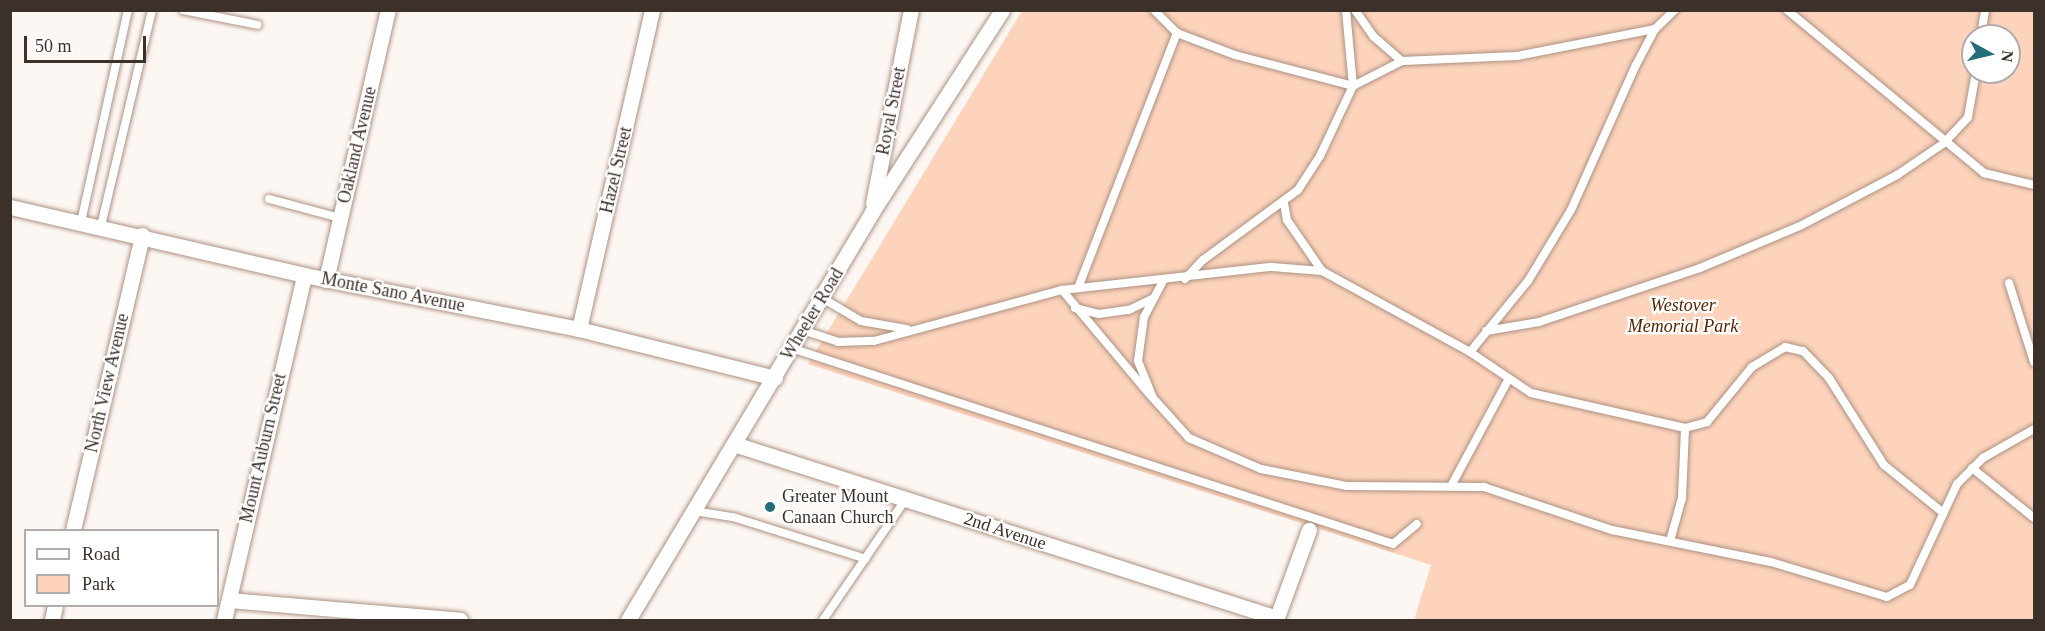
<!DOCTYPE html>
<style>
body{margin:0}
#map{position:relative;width:2045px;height:631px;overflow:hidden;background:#fdf7f3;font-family:"Times New Roman",serif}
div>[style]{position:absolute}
.green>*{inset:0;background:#fdd3bc}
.roads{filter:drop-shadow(0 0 2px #ad9282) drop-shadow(0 0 2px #ad9282)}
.lane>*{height:8px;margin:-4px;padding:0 4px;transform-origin:4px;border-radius:4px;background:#fff}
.street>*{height:15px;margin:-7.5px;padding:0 7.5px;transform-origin:7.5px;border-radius:7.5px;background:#fff}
.dots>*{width:16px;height:16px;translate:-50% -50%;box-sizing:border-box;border:3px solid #fff;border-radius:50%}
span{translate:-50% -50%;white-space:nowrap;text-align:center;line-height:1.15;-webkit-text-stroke:4.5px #fff;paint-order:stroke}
.street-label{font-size:18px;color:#3c302a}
.park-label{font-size:18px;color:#542502;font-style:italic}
.poi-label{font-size:18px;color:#3c302a}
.left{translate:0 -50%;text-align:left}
.frame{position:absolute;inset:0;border:12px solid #3c302a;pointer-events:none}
.legend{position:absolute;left:24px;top:529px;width:195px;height:78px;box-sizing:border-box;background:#fff;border:2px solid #b1acaa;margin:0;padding:8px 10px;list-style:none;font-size:18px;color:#3c302a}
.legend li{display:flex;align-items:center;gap:12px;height:30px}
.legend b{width:30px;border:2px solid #b1acaa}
.north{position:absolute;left:1961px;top:24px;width:60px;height:60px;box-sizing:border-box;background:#fff;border:2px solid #b1acaa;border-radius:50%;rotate:98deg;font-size:16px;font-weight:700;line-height:24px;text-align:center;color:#3c302a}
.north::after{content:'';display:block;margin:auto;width:21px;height:27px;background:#256e79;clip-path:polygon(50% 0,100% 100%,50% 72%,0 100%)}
.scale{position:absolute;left:24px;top:36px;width:122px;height:27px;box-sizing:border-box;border:3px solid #3c302a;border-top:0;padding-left:8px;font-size:18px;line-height:21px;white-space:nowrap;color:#3c302a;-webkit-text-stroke:4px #fff;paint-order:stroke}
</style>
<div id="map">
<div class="green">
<div style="clip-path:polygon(evenodd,1022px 11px,2034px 11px,2034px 620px,1414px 620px,1431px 565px,808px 364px,1022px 11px,1973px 36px,2009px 36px,2009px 72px,1973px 72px,1973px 36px)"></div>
</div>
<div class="roads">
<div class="lane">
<div style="left:183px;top:10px;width:76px;rotate:11.3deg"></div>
<div style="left:1154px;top:10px;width:33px;rotate:45deg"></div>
<div style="left:1177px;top:33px;width:62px;rotate:20.8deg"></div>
<div style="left:1235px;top:55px;width:122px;rotate:14.7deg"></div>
<div style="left:1353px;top:86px;width:55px;rotate:-27deg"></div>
<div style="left:1402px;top:61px;width:115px;rotate:-2.5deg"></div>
<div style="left:1517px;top:56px;width:141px;rotate:-11.1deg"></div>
<div style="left:1355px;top:10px;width:32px;rotate:55deg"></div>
<div style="left:1373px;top:36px;width:38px;rotate:41deg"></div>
<div style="left:1787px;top:10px;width:256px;rotate:39.6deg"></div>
<div style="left:1984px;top:173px;width:51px;rotate:13.5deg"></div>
<div style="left:1981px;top:36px;width:26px;rotate:-81deg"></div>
<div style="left:269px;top:199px;width:73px;rotate:15deg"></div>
<div style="left:1284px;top:203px;width:17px;rotate:80deg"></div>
<div style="left:1287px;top:220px;width:62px;rotate:55.5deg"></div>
<div style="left:81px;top:222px;width:217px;rotate:-77.5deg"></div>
<div style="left:101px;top:226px;width:222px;rotate:-76.7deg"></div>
<div style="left:1185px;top:279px;width:26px;rotate:-47deg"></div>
<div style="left:1203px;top:260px;width:118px;rotate:-36.4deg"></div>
<div style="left:1298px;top:190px;width:40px;rotate:-57.1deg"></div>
<div style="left:1320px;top:156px;width:77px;rotate:-64.8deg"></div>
<div style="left:1353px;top:86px;width:76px;rotate:-95.3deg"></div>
<div style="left:1163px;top:281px;width:41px;rotate:117.8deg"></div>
<div style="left:1144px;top:317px;width:44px;rotate:97.8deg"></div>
<div style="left:1138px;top:361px;width:40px;rotate:68deg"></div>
<div style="left:1153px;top:398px;width:54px;rotate:48deg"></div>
<div style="left:1189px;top:438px;width:78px;rotate:23.3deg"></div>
<div style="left:1261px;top:469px;width:88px;rotate:11.2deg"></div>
<div style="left:1347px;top:486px;width:137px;rotate:0.4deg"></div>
<div style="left:1484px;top:487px;width:135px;rotate:18.6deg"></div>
<div style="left:1612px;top:530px;width:162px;rotate:11.4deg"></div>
<div style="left:1771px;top:562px;width:121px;rotate:16.8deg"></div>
<div style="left:1887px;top:597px;width:26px;rotate:-28deg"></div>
<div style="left:1910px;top:585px;width:111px;rotate:-65deg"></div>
<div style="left:1957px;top:484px;width:37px;rotate:-45deg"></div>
<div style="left:1983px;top:458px;width:59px;rotate:-29.6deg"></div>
<div style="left:2009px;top:283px;width:83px;rotate:72.4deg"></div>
<div style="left:1078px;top:288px;width:274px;rotate:-68.8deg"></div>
<div style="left:1062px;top:290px;width:138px;rotate:50deg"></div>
<div style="left:822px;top:298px;width:45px;rotate:30.5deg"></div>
<div style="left:861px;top:321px;width:47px;rotate:9.9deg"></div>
<div style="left:1075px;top:308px;width:25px;rotate:14deg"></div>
<div style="left:1099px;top:314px;width:30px;rotate:-8deg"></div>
<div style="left:1129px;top:310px;width:28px;rotate:-26deg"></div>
<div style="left:802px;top:330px;width:38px;rotate:18deg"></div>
<div style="left:838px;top:342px;width:36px;rotate:-2deg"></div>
<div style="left:874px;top:341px;width:195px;rotate:-15.2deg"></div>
<div style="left:1062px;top:290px;width:211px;rotate:-6.3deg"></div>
<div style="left:1272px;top:267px;width:50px;rotate:4.6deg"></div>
<div style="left:1322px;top:271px;width:169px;rotate:28.7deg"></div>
<div style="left:1470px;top:352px;width:73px;rotate:33.9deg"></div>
<div style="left:1531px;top:393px;width:158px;rotate:12.8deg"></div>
<div style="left:1685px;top:428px;width:23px;rotate:-15deg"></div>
<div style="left:1707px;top:422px;width:71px;rotate:-50.7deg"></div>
<div style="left:1752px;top:367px;width:39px;rotate:-31deg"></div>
<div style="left:1785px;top:347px;width:18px;rotate:13deg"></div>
<div style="left:1803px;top:351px;width:37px;rotate:46deg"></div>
<div style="left:1829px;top:378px;width:103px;rotate:57.7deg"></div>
<div style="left:1884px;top:465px;width:73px;rotate:38.9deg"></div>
<div style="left:1486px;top:331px;width:54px;rotate:-9.6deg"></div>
<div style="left:1539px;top:322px;width:170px;rotate:-18.5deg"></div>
<div style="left:1700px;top:268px;width:108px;rotate:-22.8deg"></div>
<div style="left:1800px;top:226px;width:110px;rotate:-27.7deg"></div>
<div style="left:1897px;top:175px;width:57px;rotate:-34.2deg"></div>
<div style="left:1944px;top:143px;width:35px;rotate:-47deg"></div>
<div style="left:1968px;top:117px;width:46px;rotate:-79.9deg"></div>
<div style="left:791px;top:348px;width:633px;rotate:18.03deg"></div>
<div style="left:1393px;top:544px;width:31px;rotate:-40deg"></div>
<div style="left:1470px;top:352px;width:92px;rotate:-50.8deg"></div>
<div style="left:1528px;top:281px;width:83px;rotate:-58.8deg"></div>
<div style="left:1571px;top:210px;width:159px;rotate:-65.9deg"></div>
<div style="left:1636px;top:65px;width:41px;rotate:-62.2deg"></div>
<div style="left:1655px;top:29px;width:28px;rotate:-44deg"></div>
<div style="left:1972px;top:468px;width:80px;rotate:38.9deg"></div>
<div style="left:1451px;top:486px;width:120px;rotate:-61.7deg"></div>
<div style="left:694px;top:511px;width:39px;rotate:9deg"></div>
<div style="left:733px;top:517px;width:139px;rotate:17.5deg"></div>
<div style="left:1670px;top:541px;width:45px;rotate:-74.4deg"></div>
<div style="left:1682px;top:498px;width:70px;rotate:-87.5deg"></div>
<div style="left:823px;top:620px;width:147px;rotate:-55.6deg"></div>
</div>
<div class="street">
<div style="left:873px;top:203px;width:197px;rotate:-78.9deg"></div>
<div style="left:10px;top:207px;width:302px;rotate:13deg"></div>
<div style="left:304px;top:275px;width:280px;rotate:11.1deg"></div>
<div style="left:579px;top:329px;width:202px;rotate:14deg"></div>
<div style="left:326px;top:280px;width:277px;rotate:-77.1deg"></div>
<div style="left:579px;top:329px;width:327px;rotate:-77.1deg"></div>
<div style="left:734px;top:444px;width:570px;rotate:17.77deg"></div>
<div style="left:73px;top:530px;width:303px;rotate:-76.8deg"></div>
<div style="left:229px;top:600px;width:232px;rotate:4.9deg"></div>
<div style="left:52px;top:620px;width:14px;rotate:-78deg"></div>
<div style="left:224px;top:620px;width:354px;rotate:-76.9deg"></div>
<div style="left:628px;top:620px;width:475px;rotate:-59.1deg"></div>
<div style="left:872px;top:212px;width:240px;rotate:-57.2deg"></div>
<div style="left:1276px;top:620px;width:96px;rotate:-69.9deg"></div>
</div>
</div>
<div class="dots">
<div style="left:770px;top:507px;background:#256e79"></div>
</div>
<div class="street-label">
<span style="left:891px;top:111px;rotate:-79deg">Royal Street</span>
<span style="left:357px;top:145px;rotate:-77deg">Oakland Avenue</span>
<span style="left:616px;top:170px;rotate:-77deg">Hazel Street</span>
<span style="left:393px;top:292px;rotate:11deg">Monte Sano Avenue</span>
<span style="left:812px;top:314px;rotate:-59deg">Wheeler Road</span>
<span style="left:107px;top:383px;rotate:-77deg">North View Avenue</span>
<span style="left:263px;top:448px;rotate:-77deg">Mount Auburn Street</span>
<span style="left:1005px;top:531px;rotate:18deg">2nd Avenue</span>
</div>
<div class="park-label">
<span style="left:1683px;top:316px">Westover<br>Memorial Park</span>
</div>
<div class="poi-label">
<span class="left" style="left:782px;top:507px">Greater Mount<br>Canaan Church</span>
</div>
<div class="frame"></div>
<ul class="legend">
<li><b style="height:8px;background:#fff"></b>Road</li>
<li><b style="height:16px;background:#fdd3bc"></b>Park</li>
</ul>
<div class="north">N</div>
<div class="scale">50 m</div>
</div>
